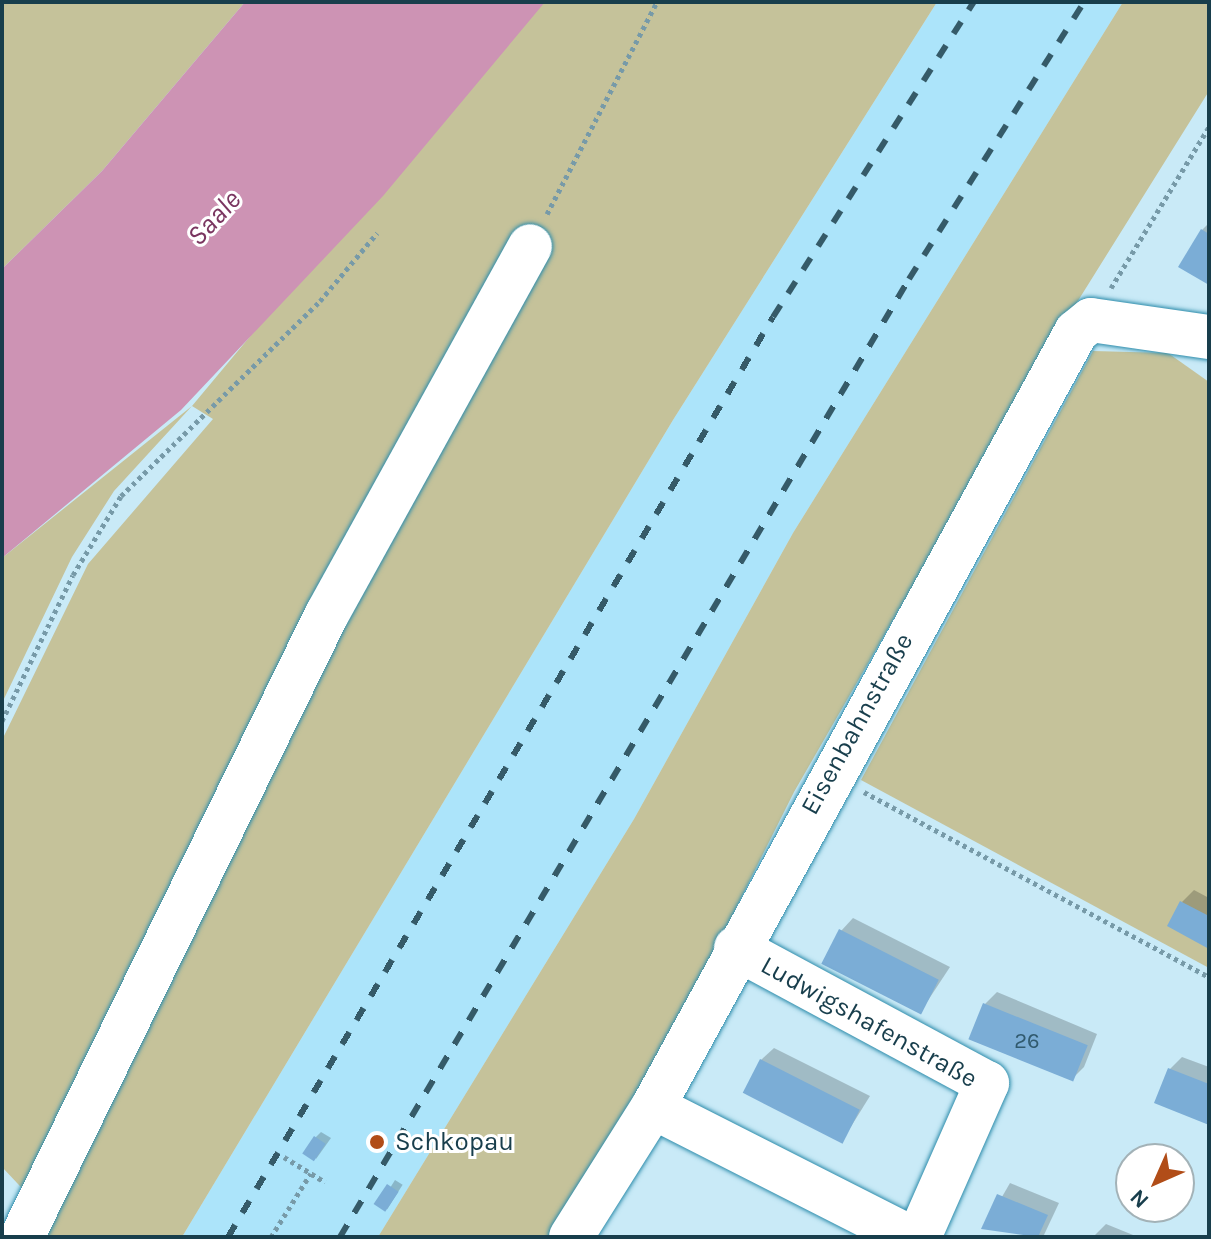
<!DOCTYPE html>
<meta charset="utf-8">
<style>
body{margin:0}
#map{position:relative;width:1211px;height:1239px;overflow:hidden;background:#c9eaf7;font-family:Karla,sans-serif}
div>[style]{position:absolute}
.built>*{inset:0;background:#ace4fa}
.green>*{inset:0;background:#c5c29a}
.water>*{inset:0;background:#cd93b4}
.shadow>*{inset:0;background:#0003;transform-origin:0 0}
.building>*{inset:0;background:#7badd6;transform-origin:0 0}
.path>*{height:5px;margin-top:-2.5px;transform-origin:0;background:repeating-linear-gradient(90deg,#779aa8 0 4px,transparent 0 8px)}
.roads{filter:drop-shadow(0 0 2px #2d8cab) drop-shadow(0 0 2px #2d8cab)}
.minor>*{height:44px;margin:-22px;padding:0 22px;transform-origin:22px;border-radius:22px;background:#fff}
.rail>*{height:6px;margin-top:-3px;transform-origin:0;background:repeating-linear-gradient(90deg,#355a68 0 14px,transparent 0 28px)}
.dots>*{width:22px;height:22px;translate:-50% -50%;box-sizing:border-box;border:4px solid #fff;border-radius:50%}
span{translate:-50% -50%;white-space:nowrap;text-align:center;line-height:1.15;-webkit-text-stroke:6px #fff;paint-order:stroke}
.number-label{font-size:22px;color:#315a6e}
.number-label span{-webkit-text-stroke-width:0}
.street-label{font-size:26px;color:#183e4c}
.poi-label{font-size:26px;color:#183e4c}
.left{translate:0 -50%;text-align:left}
.water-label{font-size:28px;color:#7a3560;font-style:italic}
.frame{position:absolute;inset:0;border:4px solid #183e4c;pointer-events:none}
.north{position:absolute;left:1115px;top:1143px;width:80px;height:80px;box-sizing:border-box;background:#fff;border:2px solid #a3b2b7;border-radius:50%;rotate:225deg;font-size:22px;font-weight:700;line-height:32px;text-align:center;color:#183e4c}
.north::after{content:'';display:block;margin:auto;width:28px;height:36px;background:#b14d18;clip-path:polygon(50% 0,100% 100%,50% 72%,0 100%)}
</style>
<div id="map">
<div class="built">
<div style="clip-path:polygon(937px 2px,1123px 2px,793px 533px,634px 819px,378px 1237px,182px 1237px,673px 420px)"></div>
</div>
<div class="green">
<div style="clip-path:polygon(2px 2px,245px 2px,102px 171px,2px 269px)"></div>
<div style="clip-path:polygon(529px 2px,937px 2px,673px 420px,182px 1237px,34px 1237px,34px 1201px,2px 1167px,2px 740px,88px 564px,213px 419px,192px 406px,114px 491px,72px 557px,2px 703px,2px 558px,192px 406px)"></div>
<div style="clip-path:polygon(1123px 2px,1209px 2px,1209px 91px,1061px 328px,794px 792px,666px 1048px,556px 1237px,378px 1237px,634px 819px,793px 533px)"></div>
<div style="clip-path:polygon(1093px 351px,1168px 353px,1209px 382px,1209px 968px,861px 780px)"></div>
</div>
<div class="water">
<div style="clip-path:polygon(245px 2px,545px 2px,383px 196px,181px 410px,2px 558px,2px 269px,102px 171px)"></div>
</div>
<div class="shadow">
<div style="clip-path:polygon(1209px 223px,1209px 283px,1202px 230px)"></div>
<div style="clip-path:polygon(1194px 890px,1209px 898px,1209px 947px,1182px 902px)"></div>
<div style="clip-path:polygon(853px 918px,950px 967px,921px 1011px,841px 931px)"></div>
<div style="clip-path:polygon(997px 992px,1097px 1034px,1084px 1067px,1072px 1079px,985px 1004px)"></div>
<div style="clip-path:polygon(774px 1048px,870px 1096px,842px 1141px,761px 1060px)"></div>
<div style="clip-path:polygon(1182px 1057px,1209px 1067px,1209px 1123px,1170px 1069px)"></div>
<div style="clip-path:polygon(321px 1132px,331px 1138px,316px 1159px,316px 1137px)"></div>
<div style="left:395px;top:1180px;width:9px;height:29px;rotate:32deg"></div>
<div style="clip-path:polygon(1010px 1183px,1059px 1203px,1043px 1237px,984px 1228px)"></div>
<div style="clip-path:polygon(1106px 1224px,1138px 1237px,1093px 1237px)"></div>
</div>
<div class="building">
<div style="clip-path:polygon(1201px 229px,1209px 234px,1209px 285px,1178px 267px)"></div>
<div style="clip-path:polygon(1180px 901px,1209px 916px,1209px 949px,1167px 926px)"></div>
<div style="left:839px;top:929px;width:112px;height:39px;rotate:27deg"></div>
<div style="left:983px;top:1003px;width:113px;height:39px;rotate:22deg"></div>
<div style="left:760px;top:1059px;width:112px;height:38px;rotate:27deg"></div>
<div style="clip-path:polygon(1168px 1068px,1209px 1084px,1209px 1125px,1154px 1103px)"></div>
<div style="left:314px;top:1136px;width:14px;height:21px;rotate:34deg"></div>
<div style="left:387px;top:1184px;width:14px;height:24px;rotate:34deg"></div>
<div style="clip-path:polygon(997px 1194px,1048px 1215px,1038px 1237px,981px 1229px)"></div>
</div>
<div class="path">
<div style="left:547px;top:214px;width:239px;rotate:-62.6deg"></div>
<div style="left:1111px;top:288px;width:188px;rotate:-58.7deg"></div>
<div style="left:2px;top:721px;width:162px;rotate:-64.1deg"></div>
<div style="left:73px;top:575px;width:92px;rotate:-58.7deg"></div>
<div style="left:121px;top:496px;width:279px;rotate:-44.4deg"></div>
<div style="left:320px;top:301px;width:89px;rotate:-50deg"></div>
<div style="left:864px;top:792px;width:391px;rotate:28.2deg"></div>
<div style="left:284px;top:1157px;width:48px;rotate:31.4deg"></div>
<div style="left:271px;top:1237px;width:75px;rotate:-58deg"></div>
</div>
<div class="roads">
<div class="minor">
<div style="left:736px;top:948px;width:285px;rotate:28.3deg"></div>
<div style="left:987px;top:1083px;width:168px;rotate:113.8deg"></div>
<div style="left:653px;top:1107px;width:287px;rotate:26.9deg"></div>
<div style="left:22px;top:1237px;width:694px;rotate:-63.92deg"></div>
<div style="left:327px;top:614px;width:420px;rotate:-61.1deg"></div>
<div style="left:571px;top:1237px;width:154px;rotate:-57.8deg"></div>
<div style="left:653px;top:1107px;width:883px;rotate:-61.37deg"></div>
<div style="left:1076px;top:332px;width:19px;rotate:-39deg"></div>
<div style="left:1091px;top:320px;width:119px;rotate:8.2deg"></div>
</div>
</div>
<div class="rail">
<div style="left:228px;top:1237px;width:1069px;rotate:-59.36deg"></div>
<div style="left:773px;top:317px;width:374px;rotate:-57.5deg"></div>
<div style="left:340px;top:1237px;width:1114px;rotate:-59.29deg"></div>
<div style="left:909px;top:279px;width:328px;rotate:-57.7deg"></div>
</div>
<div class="dots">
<div style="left:377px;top:1142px;background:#b14d18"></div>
</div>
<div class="number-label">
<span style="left:1027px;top:1042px">26</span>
</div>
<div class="street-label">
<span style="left:857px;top:724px;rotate:-61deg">Eisenbahnstraße</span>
<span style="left:869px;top:1022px;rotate:29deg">Ludwigshafenstraße</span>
</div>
<div class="poi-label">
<span class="left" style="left:395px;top:1142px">Schkopau</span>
</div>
<div class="water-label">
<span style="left:214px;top:218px;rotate:-47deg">Saale</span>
</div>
<div class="frame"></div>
<div class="north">N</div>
</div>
